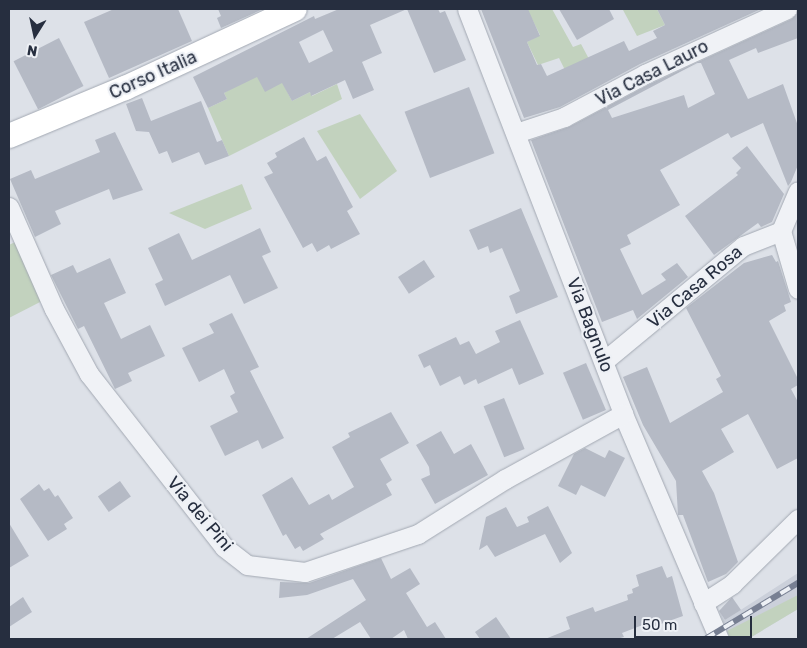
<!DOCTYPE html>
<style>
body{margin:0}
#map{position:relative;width:807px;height:648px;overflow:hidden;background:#dde1e8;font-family:Rubik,sans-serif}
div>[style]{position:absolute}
.built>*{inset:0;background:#cbd0da}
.green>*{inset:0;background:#c2d2be}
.building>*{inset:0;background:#b5bac5;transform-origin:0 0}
.roads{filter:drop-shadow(0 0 1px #a2a8b2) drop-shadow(0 0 1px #a2a8b2)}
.minor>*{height:19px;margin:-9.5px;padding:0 9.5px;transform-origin:9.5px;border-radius:9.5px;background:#f0f2f6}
.major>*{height:24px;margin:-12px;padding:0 12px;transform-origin:12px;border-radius:12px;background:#fff}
.rail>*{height:5.5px;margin-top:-2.75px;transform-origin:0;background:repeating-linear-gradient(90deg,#edf0f5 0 11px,#777f92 0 22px);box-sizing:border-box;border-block:1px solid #777f92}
span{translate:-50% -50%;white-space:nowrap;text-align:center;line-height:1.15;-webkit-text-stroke:4.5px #edf0f5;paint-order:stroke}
.street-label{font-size:18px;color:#262e3f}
.frame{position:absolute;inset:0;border:10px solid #262e3f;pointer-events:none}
.north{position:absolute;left:10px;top:10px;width:50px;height:50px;-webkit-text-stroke:4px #edf0f5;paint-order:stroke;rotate:190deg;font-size:14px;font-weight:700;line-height:20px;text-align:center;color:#262e3f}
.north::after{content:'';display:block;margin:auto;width:18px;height:22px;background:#262e3f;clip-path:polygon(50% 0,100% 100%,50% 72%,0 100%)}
.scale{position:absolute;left:634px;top:616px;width:118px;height:22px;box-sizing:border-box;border:2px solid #262e3f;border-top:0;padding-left:6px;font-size:15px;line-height:18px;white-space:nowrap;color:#262e3f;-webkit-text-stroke:4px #edf0f5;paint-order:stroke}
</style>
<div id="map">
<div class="built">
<div style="clip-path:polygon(798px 573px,798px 609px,748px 639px,730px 639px,719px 611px,725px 620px)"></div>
</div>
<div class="green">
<div style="clip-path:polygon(517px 9px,552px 9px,573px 47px,581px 44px,589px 59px,565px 70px,559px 58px,538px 65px,527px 42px,540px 35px,532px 19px,523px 22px)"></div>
<div style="clip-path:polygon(657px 9px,665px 25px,637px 36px,623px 10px)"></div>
<div style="clip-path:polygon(273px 64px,292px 101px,310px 92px,312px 96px,337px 84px,342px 99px,229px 156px,208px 108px,227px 99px,224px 93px)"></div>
<div style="clip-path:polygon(360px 114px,397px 171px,360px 199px,317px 131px)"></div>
<div style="clip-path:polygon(242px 184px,252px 209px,205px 229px,169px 213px)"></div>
<div style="clip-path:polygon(15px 242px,42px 301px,9px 318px,9px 245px)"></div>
<div style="clip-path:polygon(798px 595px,798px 609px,748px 639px,730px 639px,727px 631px)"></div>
</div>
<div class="building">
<div style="clip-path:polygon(114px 9px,178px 9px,192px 41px,109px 78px,84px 22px)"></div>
<div style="clip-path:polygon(218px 9px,263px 9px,221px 28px,217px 18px,221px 16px)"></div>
<div style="clip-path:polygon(evenodd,339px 9px,438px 9px,440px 13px,445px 11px,466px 60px,434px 73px,407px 9px,370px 25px,382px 53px,362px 62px,374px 90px,353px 99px,345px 80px,311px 96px,310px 92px,292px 101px,282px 83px,265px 92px,257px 77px,224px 93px,227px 99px,208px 108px,193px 77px,314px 16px,315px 19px,339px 9px,323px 30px,333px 51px,309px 63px,299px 42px,323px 30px)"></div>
<div style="clip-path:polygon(481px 9px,528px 9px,540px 36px,527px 42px,537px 65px,541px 64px,547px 76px,624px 41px,629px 51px,657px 38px,653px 31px,665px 25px,657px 9px,761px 9px,640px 64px,560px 107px,524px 118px)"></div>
<div style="clip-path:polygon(559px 9px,609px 9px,614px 19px,577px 40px)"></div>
<div style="clip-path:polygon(evenodd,798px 9px,798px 38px,758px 53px,756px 48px,729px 60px,748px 99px,783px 84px,798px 126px,798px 165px,791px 182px,788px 186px,763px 123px,731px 138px,728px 133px,660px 170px,680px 205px,627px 235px,631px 244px,620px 249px,642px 295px,666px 280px,661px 274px,677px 263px,688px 277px,637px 319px,633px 310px,602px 322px,531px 140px,569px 127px,650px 84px,792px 19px,798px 9px,697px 63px,701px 63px,715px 94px,688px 108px,684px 95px,612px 118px,608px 110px,697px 63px)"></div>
<div style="left:59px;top:38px;width:54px;height:51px;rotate:63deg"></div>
<div style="left:469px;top:87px;width:71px;height:69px;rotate:69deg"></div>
<div style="clip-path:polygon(142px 98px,151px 121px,201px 101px,217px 142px,222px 140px,229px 156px,205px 165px,199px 152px,172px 163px,167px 151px,159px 154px,149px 132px,136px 131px,126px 104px)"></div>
<div style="clip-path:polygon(115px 132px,143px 190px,113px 200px,109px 189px,55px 211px,61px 224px,35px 237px,10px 179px,31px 170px,35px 179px,100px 152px,95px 140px)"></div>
<div style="clip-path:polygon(304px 137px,317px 161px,326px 156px,353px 207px,347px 211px,360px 234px,331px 249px,329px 245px,317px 252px,312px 243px,303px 248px,264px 177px,273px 173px,267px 163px,277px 157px,275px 153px)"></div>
<div style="clip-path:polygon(747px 146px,784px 194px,772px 222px,761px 227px,758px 223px,714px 255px,685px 216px,738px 175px,736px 173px,741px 168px,732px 158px)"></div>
<div style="clip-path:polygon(521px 208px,558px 297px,516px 314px,509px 296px,520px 291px,502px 248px,490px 253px,488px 246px,478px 250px,469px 230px)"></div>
<div style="clip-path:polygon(260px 228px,271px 252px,262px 256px,278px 288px,244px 304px,230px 275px,165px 306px,155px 284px,163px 280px,148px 248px,179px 233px,192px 260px)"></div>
<div style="clip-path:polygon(772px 255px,776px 262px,778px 261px,791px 302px,784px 305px,786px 311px,769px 321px,798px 379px,798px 385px,791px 389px,798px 402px,798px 458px,777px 469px,748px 414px,721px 429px,734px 452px,702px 471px,714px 493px,738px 562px,726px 574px,708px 582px,683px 515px,678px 515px,676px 481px,643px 425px,623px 377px,647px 367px,670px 423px,723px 392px,716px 379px,721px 376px,686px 308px,744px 263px)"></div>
<div style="clip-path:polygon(110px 258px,126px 293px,104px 303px,121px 339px,150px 325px,165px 356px,128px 373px,132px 381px,115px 389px,84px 326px,78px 329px,51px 275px,73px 265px,77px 273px)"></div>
<div style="left:424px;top:260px;width:20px;height:31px;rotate:57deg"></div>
<div style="clip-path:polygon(232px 313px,259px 367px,250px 371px,284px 438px,262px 449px,258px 440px,225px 456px,210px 426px,238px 412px,230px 396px,235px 393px,224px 369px,199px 382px,182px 348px,214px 333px,209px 324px)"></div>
<div style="clip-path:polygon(520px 320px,544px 374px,519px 385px,512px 368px,478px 384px,476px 379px,464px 385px,460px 376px,440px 386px,430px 365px,424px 368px,418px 355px,456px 337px,460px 345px,469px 341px,476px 354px,500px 342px,495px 331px)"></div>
<div style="left:586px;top:363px;width:51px;height:25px;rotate:67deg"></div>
<div style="left:504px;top:398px;width:55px;height:22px;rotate:68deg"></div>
<div style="clip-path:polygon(391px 412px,409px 443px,380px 459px,392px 480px,386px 484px,392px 495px,320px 534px,324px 539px,303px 551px,300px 546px,295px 549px,286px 534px,283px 536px,262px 495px,292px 477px,309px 505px,329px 494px,332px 500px,354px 487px,332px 447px,350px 437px,348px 433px)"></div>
<div style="clip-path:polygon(441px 431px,454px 454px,471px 444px,488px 475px,435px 504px,421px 479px,430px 475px,429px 467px,416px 445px)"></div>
<div style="clip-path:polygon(585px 448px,605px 458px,609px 450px,625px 458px,605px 497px,581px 485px,576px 495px,558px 486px,574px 454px)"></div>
<div style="left:120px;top:481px;width:19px;height:27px;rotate:55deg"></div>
<div style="clip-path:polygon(39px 484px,44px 491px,49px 488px,55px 497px,58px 495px,73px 518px,64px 524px,67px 529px,48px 541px,20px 499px)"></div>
<div style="clip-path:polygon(548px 506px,572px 553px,560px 563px,545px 534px,495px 557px,487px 545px,479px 550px,486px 517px,506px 507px,517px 527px,529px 522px,527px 517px)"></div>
<div style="clip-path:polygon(9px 523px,29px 556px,9px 568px)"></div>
<div style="clip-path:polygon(381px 558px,391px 579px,410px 568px,420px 584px,406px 593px,427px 627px,435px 622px,446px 639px,408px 639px,404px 630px,391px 639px,371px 639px,360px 622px,332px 639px,306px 639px,366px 600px,353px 579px,307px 595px,279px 598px,280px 582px,309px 583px)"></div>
<div style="clip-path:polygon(662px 566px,667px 578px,672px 576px,683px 616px,655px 626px,653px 621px,622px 633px,624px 637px,617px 639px,545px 639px,570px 629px,566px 617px,593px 607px,595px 612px,628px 600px,627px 595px,633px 593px,632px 589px,639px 586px,636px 575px)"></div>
<div style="clip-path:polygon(23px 597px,32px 612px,9px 627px,9px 607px)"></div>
<div style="clip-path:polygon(732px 597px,741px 610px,725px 620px,719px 611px)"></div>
<div style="clip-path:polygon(496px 617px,511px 639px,480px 639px,475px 632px)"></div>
</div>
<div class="roads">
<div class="minor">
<div style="left:467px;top:9px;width:434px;rotate:68.9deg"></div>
<div style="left:623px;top:414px;width:245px;rotate:66.9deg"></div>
<div style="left:516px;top:133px;width:51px;rotate:-18.4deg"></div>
<div style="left:564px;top:117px;width:92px;rotate:-28deg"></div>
<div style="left:645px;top:74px;width:156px;rotate:-24.6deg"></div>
<div style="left:9px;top:207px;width:111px;rotate:66.2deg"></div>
<div style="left:54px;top:309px;width:74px;rotate:61.7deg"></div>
<div style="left:89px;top:374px;width:219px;rotate:52deg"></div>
<div style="left:224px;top:547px;width:29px;rotate:38deg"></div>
<div style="left:247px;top:565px;width:58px;rotate:6.9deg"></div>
<div style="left:305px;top:572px;width:119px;rotate:-18.6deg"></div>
<div style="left:418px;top:534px;width:103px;rotate:-32.3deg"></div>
<div style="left:505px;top:479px;width:135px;rotate:-28.8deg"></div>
<div style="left:781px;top:231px;width:60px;rotate:73.7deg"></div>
<div style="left:604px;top:361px;width:180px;rotate:-39.6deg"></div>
<div style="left:743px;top:246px;width:41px;rotate:-21.5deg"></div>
<div style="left:781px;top:231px;width:43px;rotate:-67deg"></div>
<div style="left:703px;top:603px;width:35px;rotate:-33deg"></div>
<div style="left:732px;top:584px;width:93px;rotate:-44.6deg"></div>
</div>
<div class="major">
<div style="left:9px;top:136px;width:126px;rotate:-22.5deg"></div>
<div style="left:125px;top:88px;width:187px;rotate:-24.9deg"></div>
</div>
</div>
<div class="rail">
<div style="left:705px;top:639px;width:109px;rotate:-31.1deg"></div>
</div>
<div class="street-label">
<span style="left:652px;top:73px;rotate:-27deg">Via Casa Lauro</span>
<span style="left:153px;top:75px;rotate:-24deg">Corso Italia</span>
<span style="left:695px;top:287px;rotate:-40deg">Via Casa Rosa</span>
<span style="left:590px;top:325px;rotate:69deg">Via Bagnulo</span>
<span style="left:200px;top:514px;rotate:50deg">Via dei Pini</span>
</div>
<div class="frame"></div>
<div class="north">N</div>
<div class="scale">50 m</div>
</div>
